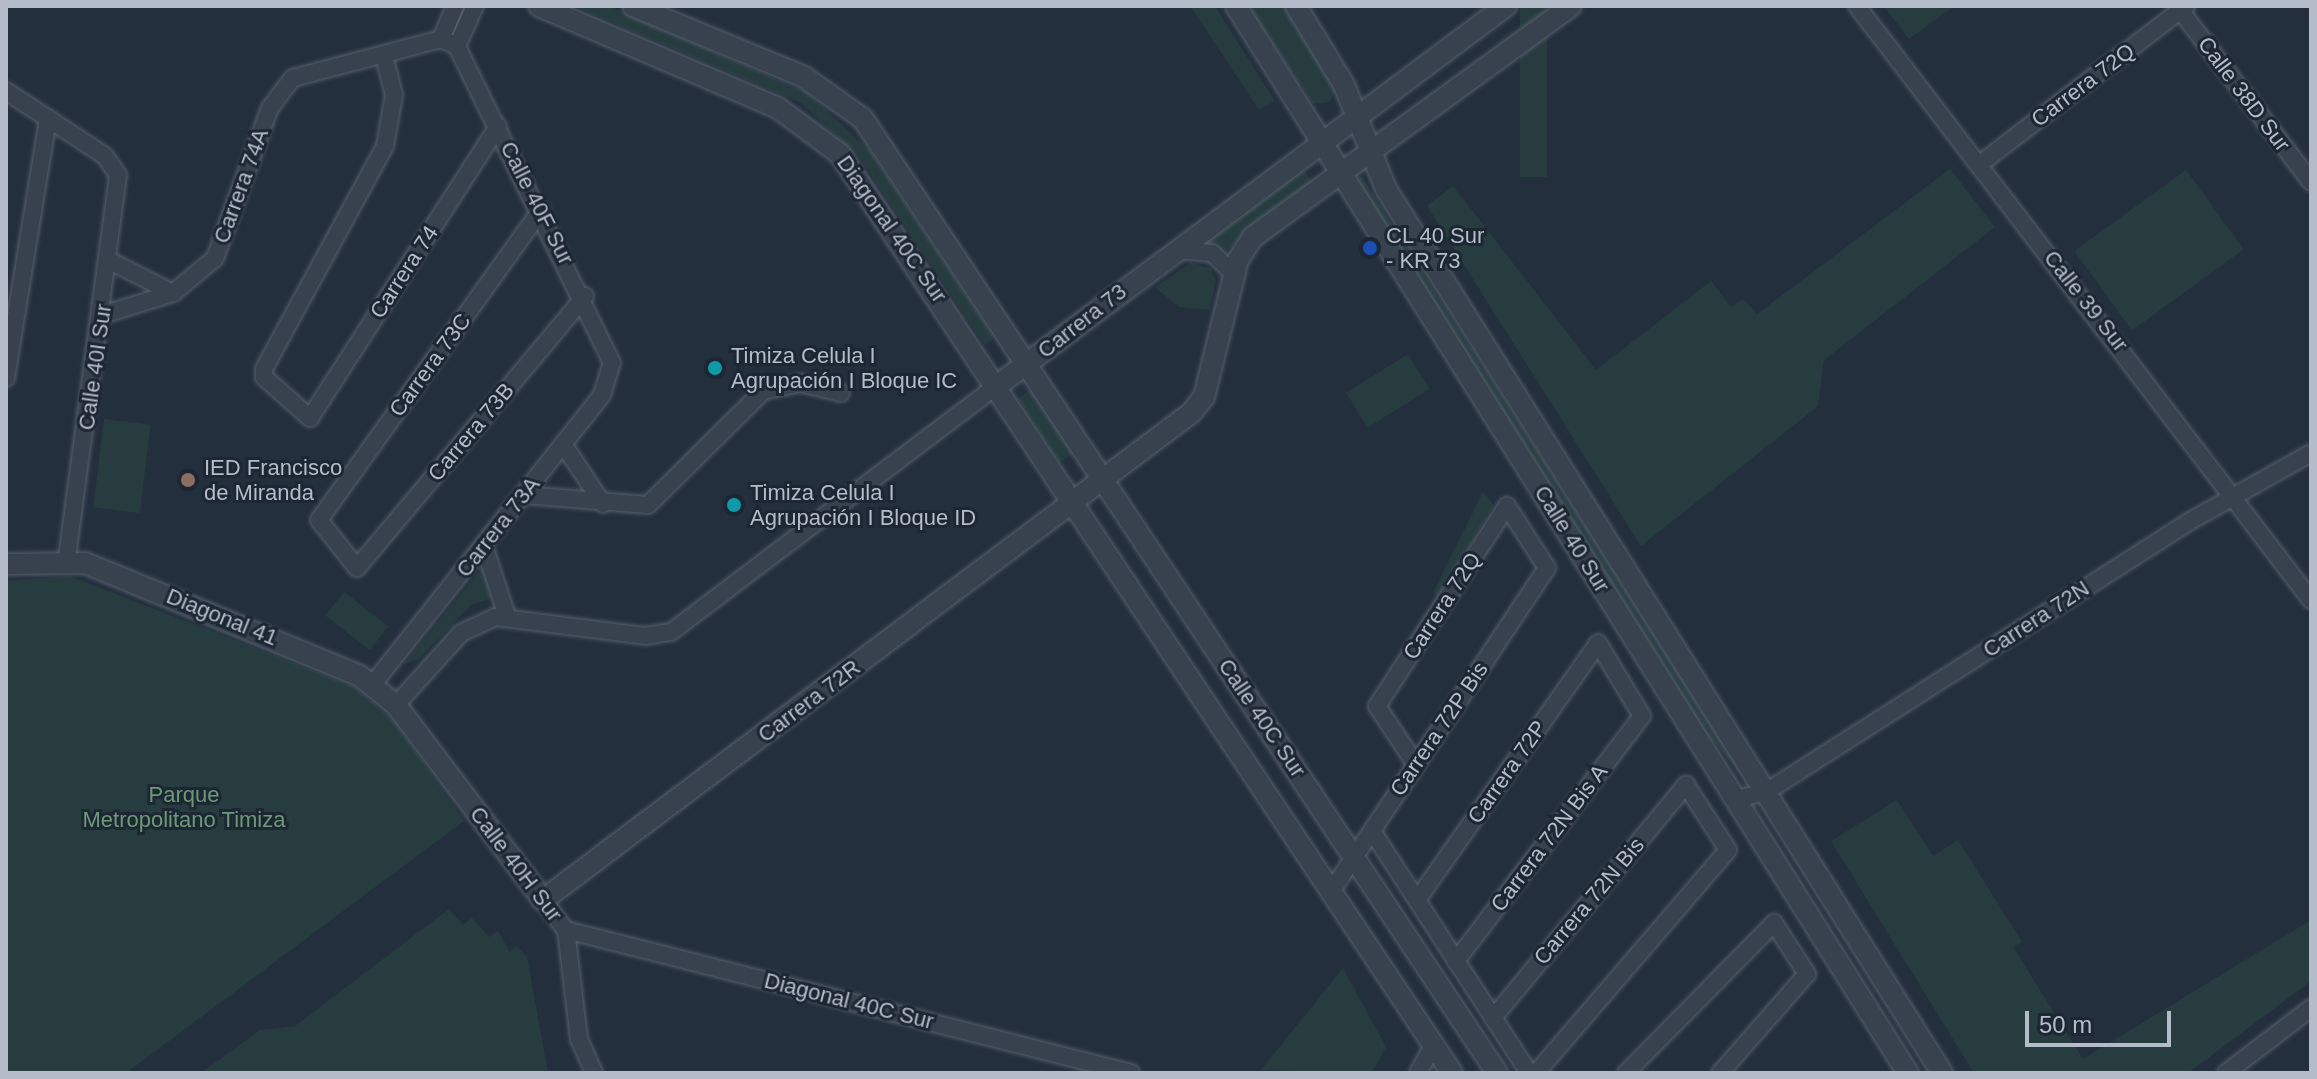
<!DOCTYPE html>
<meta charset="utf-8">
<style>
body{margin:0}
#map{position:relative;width:2317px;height:1079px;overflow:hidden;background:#242f3e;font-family:Helvetica,sans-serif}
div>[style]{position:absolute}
.green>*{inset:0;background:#263c3f;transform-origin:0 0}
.roads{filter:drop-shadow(0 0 2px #565f6c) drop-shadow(0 0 2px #565f6c)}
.minor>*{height:16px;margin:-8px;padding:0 8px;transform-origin:8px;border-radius:8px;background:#38414e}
.tertiary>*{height:20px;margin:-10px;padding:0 10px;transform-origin:10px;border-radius:10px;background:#38414e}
.dots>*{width:22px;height:22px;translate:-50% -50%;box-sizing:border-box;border:4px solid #1d2633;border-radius:50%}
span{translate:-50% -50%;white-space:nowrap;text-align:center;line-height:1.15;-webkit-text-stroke:6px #1d2633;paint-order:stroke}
.street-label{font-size:22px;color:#b4bcc9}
.poi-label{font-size:22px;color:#b4bcc9}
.left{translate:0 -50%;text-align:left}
.park-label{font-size:22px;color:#6b9a76}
.frame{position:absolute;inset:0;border:8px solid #b4bcc9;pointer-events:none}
.scale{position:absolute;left:2025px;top:1011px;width:146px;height:36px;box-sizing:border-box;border:4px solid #b4bcc9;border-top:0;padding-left:10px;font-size:24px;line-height:28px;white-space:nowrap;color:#b4bcc9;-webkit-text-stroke:6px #1d2633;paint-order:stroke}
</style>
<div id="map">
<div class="green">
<div style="clip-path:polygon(574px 6px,609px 6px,808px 93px,869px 150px,994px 338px,985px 345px,861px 160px,801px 103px)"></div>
<div style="clip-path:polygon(1190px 6px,1215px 6px,1275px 101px,1259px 110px)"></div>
<div style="clip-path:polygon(1248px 6px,1286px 6px,1337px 90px,1329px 102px,1313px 104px)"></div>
<div style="left:1520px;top:6px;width:27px;height:171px"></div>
<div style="clip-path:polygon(1884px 6px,1954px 6px,1909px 39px)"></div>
<div style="clip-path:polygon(1300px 164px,1312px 181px,1223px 253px,1199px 241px)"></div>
<div style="clip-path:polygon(1950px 169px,1995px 227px,1824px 360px,1818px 406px,1641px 546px,1427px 206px,1453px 186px,1596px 370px,1711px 281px,1731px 307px,1743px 299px,1757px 314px)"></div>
<div style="left:2186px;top:170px;width:98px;height:138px;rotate:54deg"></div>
<div style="clip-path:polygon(1362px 176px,1744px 776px,1694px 721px,1355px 181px)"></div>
<div style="clip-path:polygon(1191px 263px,1210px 268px,1216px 280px,1210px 310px,1179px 307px,1155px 287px)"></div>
<div style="left:1408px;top:354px;width:41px;height:73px;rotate:58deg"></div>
<div style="left:1032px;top:389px;width:77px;height:17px;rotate:57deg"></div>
<div style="left:104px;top:419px;width:47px;height:89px;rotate:7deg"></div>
<div style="clip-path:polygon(1483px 492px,1494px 505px,1438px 596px,1433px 593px)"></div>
<div style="clip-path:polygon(483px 567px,494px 598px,471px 605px,419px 659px,404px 664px)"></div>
<div style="clip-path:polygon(70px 576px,353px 686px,395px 721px,464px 821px,126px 1073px,6px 1073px,6px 581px)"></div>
<div style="left:344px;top:592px;width:56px;height:30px;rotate:38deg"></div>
<div style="clip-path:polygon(1897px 800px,1933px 856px,1958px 840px,2022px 942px,2013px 947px,2083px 1059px,2311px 920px,2311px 981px,2188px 1073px,1974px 1073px,1831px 841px)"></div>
<div style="clip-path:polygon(449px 909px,463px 925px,472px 918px,489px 937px,498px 931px,510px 952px,517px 946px,527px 957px,548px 1073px,201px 1073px,260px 1030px,295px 1026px)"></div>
<div style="clip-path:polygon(1343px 968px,1386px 1047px,1372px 1073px,1261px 1070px)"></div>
</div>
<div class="roads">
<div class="minor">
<div style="left:1857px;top:6px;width:748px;rotate:52.61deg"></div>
<div style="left:2177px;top:6px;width:221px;rotate:52.7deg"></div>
<div style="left:441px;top:39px;width:36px;rotate:-67deg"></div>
<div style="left:457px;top:46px;width:44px;rotate:-65.8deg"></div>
<div style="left:384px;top:56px;width:40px;rotate:75.6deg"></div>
<div style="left:394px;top:95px;width:52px;rotate:100deg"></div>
<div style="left:385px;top:146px;width:254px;rotate:118.5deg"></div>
<div style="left:264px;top:369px;width:8px;rotate:90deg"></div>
<div style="left:264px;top:377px;width:62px;rotate:41.7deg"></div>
<div style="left:310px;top:418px;width:347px;rotate:-57.2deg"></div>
<div style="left:6px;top:91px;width:118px;rotate:33.3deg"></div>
<div style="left:105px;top:156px;width:23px;rotate:56deg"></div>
<div style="left:118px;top:175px;width:387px;rotate:97.6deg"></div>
<div style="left:1980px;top:164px;width:260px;rotate:-37.5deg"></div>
<div style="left:541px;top:210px;width:381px;rotate:125.6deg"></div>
<div style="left:319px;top:520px;width:61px;rotate:51.6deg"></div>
<div style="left:357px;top:568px;width:355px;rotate:-50deg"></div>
<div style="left:1177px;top:250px;width:35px;rotate:5deg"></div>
<div style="left:1212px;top:253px;width:30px;rotate:44deg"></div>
<div style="left:110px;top:261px;width:71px;rotate:26.9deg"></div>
<div style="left:102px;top:315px;width:74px;rotate:-17.2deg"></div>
<div style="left:173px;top:293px;width:55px;rotate:-39.8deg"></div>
<div style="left:215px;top:258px;width:160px;rotate:-69.9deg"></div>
<div style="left:270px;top:108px;width:38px;rotate:-53deg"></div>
<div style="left:293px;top:78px;width:153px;rotate:-14.8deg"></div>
<div style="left:441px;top:39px;width:17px;rotate:24deg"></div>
<div style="left:6px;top:378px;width:263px;rotate:-80.8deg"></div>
<div style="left:563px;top:444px;width:72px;rotate:56.3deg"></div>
<div style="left:524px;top:495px;width:124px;rotate:4.6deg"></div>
<div style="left:648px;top:505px;width:162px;rotate:-44.7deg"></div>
<div style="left:763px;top:391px;width:38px;rotate:-12deg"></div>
<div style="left:800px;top:383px;width:42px;rotate:13.7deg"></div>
<div style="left:484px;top:546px;width:74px;rotate:71.8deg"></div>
<div style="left:373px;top:684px;width:369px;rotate:-51.6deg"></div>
<div style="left:602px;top:395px;width:34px;rotate:-73deg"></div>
<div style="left:612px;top:363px;width:353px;rotate:-116.1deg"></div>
<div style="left:396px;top:705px;width:97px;rotate:-47.9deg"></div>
<div style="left:461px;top:633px;width:38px;rotate:-25deg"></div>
<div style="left:495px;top:617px;width:151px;rotate:7.2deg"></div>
<div style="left:645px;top:636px;width:26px;rotate:-9deg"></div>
<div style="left:671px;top:632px;width:410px;rotate:-37.1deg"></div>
<div style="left:1737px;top:799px;width:30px;rotate:-14deg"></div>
<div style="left:1766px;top:792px;width:503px;rotate:-32.58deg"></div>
<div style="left:2190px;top:521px;width:139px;rotate:-29.3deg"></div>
<div style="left:1372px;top:831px;width:288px;rotate:57deg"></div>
<div style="left:1332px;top:890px;width:151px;rotate:-56.1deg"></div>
<div style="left:1416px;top:765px;width:237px;rotate:-56.4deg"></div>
<div style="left:1547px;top:568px;width:74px;rotate:-122.8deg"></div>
<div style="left:1507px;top:506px;width:239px;rotate:123deg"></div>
<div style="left:1377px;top:706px;width:71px;rotate:56.5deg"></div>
<div style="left:543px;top:900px;width:38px;rotate:53deg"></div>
<div style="left:566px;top:930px;width:110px;rotate:83.2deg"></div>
<div style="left:579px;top:1039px;width:37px;rotate:66deg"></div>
<div style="left:1417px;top:900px;width:314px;rotate:-54.8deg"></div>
<div style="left:1598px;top:643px;width:85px;rotate:58.9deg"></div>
<div style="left:1642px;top:716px;width:308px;rotate:127.2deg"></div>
<div style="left:566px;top:930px;width:583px;rotate:14.2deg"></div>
<div style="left:1493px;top:1018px;width:303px;rotate:-50.4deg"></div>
<div style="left:1686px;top:785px;width:77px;rotate:57.1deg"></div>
<div style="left:1728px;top:850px;width:294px;rotate:130.7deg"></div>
<div style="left:1418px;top:1073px;width:33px;rotate:-61deg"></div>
<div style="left:1626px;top:1073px;width:211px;rotate:-45.4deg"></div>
<div style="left:1774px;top:923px;width:61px;rotate:57.1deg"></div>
<div style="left:1807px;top:974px;width:132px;rotate:131.3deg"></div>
<div style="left:2226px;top:1073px;width:107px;rotate:-37.4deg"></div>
</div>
<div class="tertiary">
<div style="left:539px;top:6px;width:260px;rotate:23.1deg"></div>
<div style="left:778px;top:108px;width:77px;rotate:36.6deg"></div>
<div style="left:840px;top:154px;width:1104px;rotate:56.34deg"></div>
<div style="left:633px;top:6px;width:185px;rotate:22.5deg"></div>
<div style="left:804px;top:77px;width:72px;rotate:35.4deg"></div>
<div style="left:863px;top:119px;width:1145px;rotate:56.39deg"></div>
<div style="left:1236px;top:6px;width:1261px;rotate:57.8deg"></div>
<div style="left:1296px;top:6px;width:92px;rotate:58.7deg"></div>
<div style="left:1344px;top:85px;width:112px;rotate:68deg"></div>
<div style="left:1386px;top:189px;width:1044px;rotate:57.83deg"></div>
<div style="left:998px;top:385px;width:634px;rotate:-36.73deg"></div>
<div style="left:6px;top:564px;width:79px;rotate:-0.7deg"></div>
<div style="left:85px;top:563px;width:297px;rotate:22.3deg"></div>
<div style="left:360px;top:676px;width:46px;rotate:38.9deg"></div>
<div style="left:396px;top:705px;width:244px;rotate:53deg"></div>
<div style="left:543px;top:900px;width:811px;rotate:-36.93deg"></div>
<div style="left:1191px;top:413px;width:21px;rotate:-51deg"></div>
<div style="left:1204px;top:397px;width:141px;rotate:-76.1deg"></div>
<div style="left:1238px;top:260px;width:27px;rotate:-57deg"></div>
<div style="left:1253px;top:237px;width:393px;rotate:-36deg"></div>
</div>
</div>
<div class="dots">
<div style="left:1370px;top:248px;background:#1a4fb4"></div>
<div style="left:715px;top:368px;background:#0f9aa8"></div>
<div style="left:188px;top:480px;background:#8d6e63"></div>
<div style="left:734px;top:505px;background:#0f9aa8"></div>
</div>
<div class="street-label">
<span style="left:2083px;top:85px;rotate:-37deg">Carrera 72Q</span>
<span style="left:2244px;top:94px;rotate:53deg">Calle 38D Sur</span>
<span style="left:241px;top:186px;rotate:-70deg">Carrera 74A</span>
<span style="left:537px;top:203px;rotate:63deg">Calle 40F Sur</span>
<span style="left:892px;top:229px;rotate:55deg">Diagonal 40C Sur</span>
<span style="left:404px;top:272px;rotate:-57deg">Carrera 74</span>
<span style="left:2086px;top:301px;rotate:52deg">Calle 39 Sur</span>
<span style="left:1082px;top:321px;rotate:-38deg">Carrera 73</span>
<span style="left:430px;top:365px;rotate:-54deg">Carrera 73C</span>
<span style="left:95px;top:367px;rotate:-82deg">Calle 40I Sur</span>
<span style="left:471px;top:432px;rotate:-50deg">Carrera 73B</span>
<span style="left:498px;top:527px;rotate:-52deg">Carrera 73A</span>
<span style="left:1572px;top:539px;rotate:58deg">Calle 40 Sur</span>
<span style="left:1442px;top:606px;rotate:-57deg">Carrera 72Q</span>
<span style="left:222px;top:617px;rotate:22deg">Diagonal 41</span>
<span style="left:2036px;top:619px;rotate:-33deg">Carrera 72N</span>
<span style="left:809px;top:701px;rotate:-37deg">Carrera 72R</span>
<span style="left:1262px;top:718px;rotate:56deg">Calle 40C Sur</span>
<span style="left:1439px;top:729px;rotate:-56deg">Carrera 72P Bis</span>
<span style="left:1507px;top:772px;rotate:-55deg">Carrera 72P</span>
<span style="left:1549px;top:838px;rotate:-53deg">Carrera 72N Bis A</span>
<span style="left:516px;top:864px;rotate:53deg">Calle 40H Sur</span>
<span style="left:1589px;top:901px;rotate:-50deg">Carrera 72N Bis</span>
<span style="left:849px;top:1001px;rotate:14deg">Diagonal 40C Sur</span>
</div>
<div class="poi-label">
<span class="left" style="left:1386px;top:248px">CL 40 Sur<br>- KR 73</span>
<span class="left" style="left:731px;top:368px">Timiza Celula I<br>Agrupación I Bloque IC</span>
<span class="left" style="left:204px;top:480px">IED Francisco<br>de Miranda</span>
<span class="left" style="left:750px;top:505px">Timiza Celula I<br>Agrupación I Bloque ID</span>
</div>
<div class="park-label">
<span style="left:184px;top:807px">Parque<br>Metropolitano Timiza</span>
</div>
<div class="frame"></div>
<div class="scale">50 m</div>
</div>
